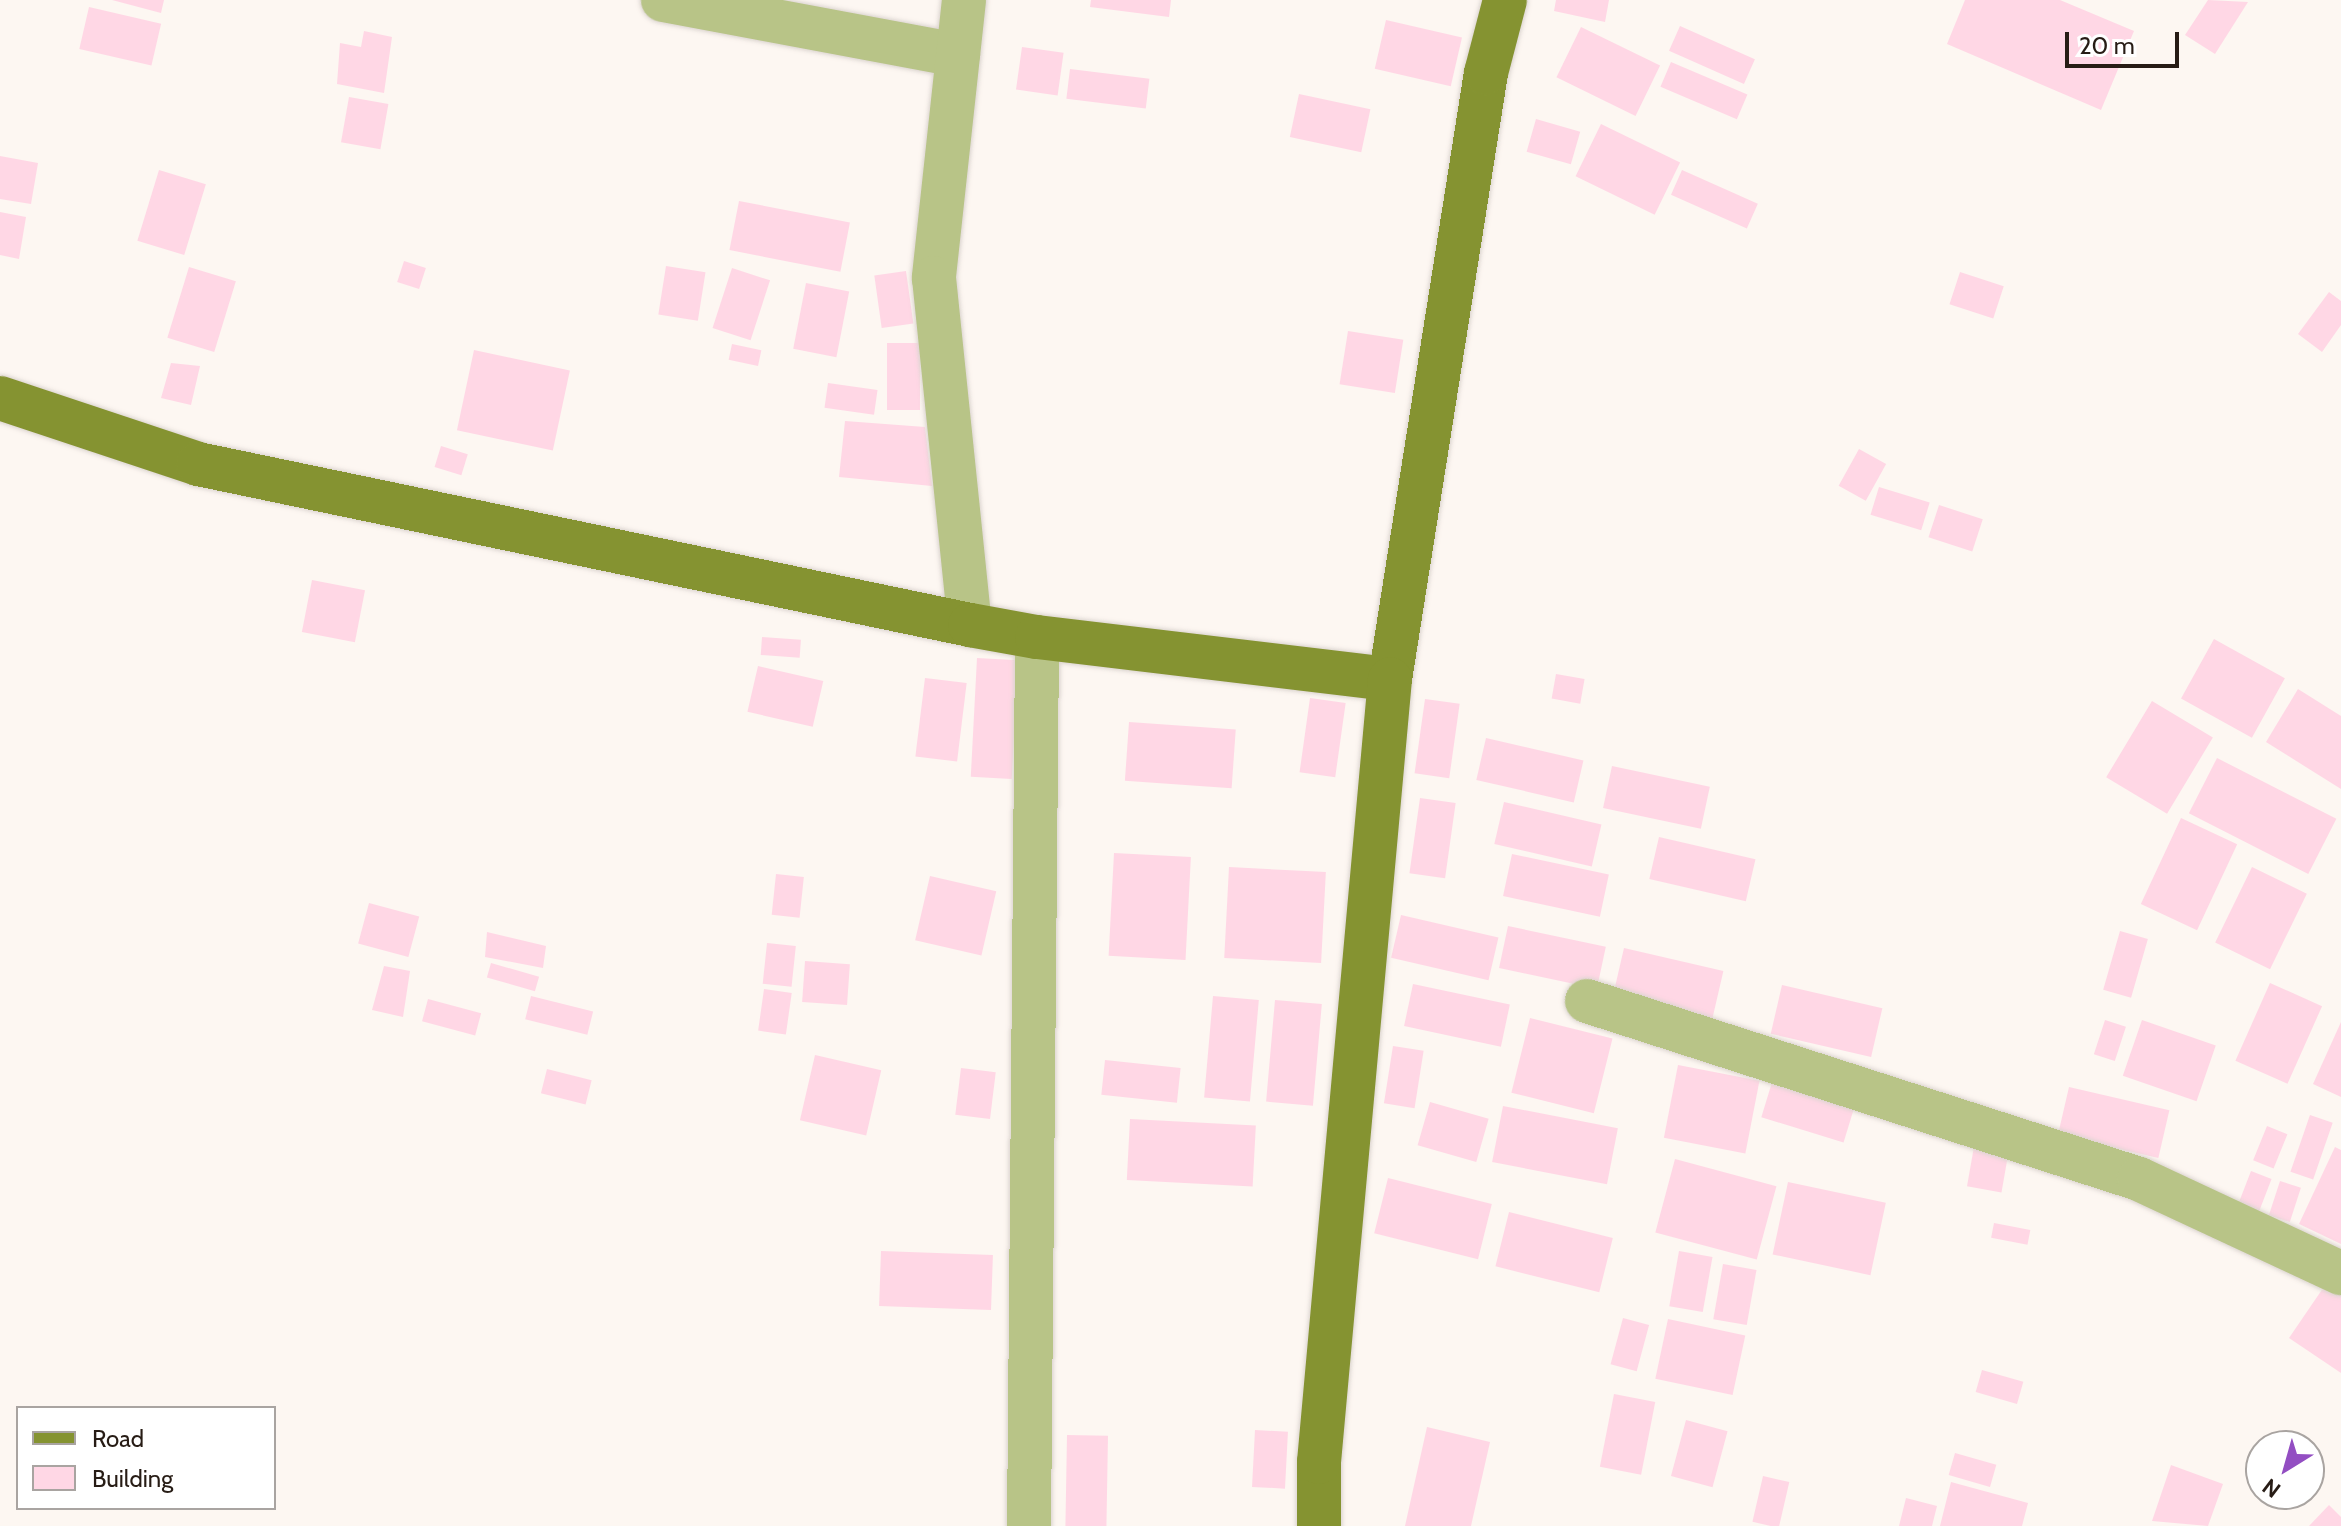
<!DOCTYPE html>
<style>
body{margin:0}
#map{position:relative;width:2341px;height:1526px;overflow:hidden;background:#fdf7f2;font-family:Cabin,sans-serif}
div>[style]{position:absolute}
.building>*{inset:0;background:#ffd7e5;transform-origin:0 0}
.roads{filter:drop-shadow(0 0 2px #dbd4cf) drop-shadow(0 0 2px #dbd4cf)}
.minor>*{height:44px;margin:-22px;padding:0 22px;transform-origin:22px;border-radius:22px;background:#b8c487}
.major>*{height:44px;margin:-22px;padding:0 22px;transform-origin:22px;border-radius:22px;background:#859331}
span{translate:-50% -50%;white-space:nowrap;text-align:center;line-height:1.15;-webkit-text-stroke:7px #fff;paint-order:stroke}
.legend{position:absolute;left:16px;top:1406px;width:260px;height:104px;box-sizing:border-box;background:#fff;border:2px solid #a9a4a1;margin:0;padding:10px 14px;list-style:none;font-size:24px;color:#271c15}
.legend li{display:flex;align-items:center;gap:16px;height:40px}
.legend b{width:40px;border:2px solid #a9a4a1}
.north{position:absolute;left:2245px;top:1430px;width:80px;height:80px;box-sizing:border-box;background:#fff;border:2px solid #a9a4a1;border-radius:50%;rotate:217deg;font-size:22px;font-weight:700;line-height:32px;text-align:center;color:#271c15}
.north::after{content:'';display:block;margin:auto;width:28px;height:36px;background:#934ec2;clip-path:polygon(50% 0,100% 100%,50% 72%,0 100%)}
.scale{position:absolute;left:2065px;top:32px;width:114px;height:36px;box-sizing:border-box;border:4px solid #271c15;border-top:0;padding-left:10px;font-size:24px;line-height:28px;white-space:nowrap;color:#271c15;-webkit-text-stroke:6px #fff;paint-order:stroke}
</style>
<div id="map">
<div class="building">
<div style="clip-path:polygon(112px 0,164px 0,161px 13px)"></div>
<div style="clip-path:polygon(1091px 0,1171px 0,1169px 17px,1090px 7px)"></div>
<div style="clip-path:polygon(1556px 0,1609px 0,1605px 22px,1554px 11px)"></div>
<div style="clip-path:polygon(1965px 0,2060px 0,2134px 31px,2101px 110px,1947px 44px)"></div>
<div style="clip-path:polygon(2208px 0,2248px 2px,2215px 54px,2185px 35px)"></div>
<div style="left:89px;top:7px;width:74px;height:43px;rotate:13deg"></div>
<div style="left:1386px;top:20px;width:78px;height:50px;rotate:13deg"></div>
<div style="left:1680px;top:26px;width:82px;height:27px;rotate:24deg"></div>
<div style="left:1581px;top:27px;width:88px;height:56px;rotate:26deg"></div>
<div style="clip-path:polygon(364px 31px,392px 37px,384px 93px,337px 84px,340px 43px,361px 47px)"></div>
<div style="left:1022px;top:47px;width:42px;height:43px;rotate:8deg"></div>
<div style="left:1671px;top:62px;width:83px;height:27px;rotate:23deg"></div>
<div style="left:1070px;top:69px;width:80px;height:30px;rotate:7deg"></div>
<div style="left:1299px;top:94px;width:73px;height:44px;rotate:12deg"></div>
<div style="left:349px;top:97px;width:40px;height:46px;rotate:10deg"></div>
<div style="left:1536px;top:119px;width:46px;height:34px;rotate:16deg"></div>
<div style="left:1601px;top:124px;width:88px;height:58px;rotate:26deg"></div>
<div style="clip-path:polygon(0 156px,38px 163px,31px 204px,0 199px)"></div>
<div style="left:159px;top:170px;width:49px;height:74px;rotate:17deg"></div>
<div style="left:1682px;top:170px;width:83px;height:27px;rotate:24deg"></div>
<div style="left:739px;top:201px;width:113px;height:50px;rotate:11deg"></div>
<div style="clip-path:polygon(0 212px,26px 217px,19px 259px,0 255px)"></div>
<div style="left:404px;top:261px;width:23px;height:22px;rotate:18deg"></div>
<div style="left:666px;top:266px;width:40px;height:49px;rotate:9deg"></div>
<div style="left:189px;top:267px;width:49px;height:74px;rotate:17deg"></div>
<div style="left:732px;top:268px;width:40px;height:63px;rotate:18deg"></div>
<div style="left:906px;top:271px;width:53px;height:32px;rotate:82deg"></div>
<div style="left:1960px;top:272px;width:46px;height:34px;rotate:18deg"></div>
<div style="left:806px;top:283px;width:44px;height:67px;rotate:11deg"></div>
<div style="clip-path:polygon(2329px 292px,2341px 301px,2341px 325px,2322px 352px,2298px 334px)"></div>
<div style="left:1348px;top:331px;width:56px;height:54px;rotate:9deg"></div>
<div style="left:887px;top:343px;width:33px;height:67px"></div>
<div style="left:732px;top:344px;width:30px;height:16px;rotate:12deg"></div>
<div style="left:474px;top:350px;width:98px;height:82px;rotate:12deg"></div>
<div style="clip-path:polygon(171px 363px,200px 366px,191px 405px,161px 398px)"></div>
<div style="left:828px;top:383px;width:50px;height:25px;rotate:8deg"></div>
<div style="clip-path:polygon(845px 421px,925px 427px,932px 486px,839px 477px)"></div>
<div style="left:441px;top:446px;width:28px;height:22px;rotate:17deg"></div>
<div style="left:1859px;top:449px;width:31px;height:42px;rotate:29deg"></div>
<div style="left:1879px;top:487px;width:53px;height:29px;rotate:17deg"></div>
<div style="left:1939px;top:505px;width:46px;height:34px;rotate:18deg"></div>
<div style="left:312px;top:580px;width:54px;height:53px;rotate:11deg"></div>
<div style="left:762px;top:637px;width:39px;height:18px;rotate:4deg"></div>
<div style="left:2214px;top:639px;width:81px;height:68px;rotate:29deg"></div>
<div style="left:977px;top:658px;width:41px;height:119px;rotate:3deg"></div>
<div style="left:758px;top:666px;width:67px;height:47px;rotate:13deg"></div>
<div style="left:1556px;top:674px;width:29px;height:25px;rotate:10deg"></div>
<div style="left:925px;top:678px;width:42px;height:79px;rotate:7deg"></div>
<div style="clip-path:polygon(2298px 689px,2341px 716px,2341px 789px,2266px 742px)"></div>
<div style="left:1310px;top:698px;width:36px;height:75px;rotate:8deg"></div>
<div style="left:1425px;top:699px;width:35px;height:75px;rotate:8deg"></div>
<div style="left:2152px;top:701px;width:71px;height:89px;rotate:31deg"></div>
<div style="left:1129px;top:722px;width:107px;height:59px;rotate:4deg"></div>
<div style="left:1486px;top:738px;width:100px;height:43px;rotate:13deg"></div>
<div style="left:2217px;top:758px;width:134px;height:62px;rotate:27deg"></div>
<div style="left:1612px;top:766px;width:100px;height:43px;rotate:12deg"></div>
<div style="left:1420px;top:798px;width:36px;height:76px;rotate:8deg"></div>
<div style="left:1504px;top:802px;width:100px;height:43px;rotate:13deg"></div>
<div style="left:2181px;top:818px;width:62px;height:95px;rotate:25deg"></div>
<div style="left:1659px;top:837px;width:99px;height:43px;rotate:13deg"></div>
<div style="left:1114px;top:853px;width:77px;height:103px;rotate:3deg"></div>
<div style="left:1512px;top:854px;width:99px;height:43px;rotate:12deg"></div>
<div style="left:1229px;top:867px;width:97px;height:91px;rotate:3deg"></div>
<div style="left:2252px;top:867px;width:61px;height:84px;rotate:26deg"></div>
<div style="left:776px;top:874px;width:28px;height:41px;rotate:6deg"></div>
<div style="left:930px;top:876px;width:68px;height:66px;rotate:13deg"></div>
<div style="left:369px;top:903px;width:52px;height:42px;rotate:15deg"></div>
<div style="left:1401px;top:915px;width:100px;height:44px;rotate:13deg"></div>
<div style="left:1508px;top:926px;width:100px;height:43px;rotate:12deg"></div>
<div style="left:2120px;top:931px;width:29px;height:61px;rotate:16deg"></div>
<div style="clip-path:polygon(487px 932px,546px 946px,543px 968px,485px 957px)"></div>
<div style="left:767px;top:943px;width:29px;height:41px;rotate:6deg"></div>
<div style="left:1624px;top:948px;width:102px;height:49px;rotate:13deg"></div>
<div style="left:805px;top:961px;width:45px;height:41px;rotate:4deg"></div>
<div style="left:491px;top:963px;width:50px;height:15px;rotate:16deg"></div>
<div style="clip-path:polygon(384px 966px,410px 971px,403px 1017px,372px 1010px)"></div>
<div style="left:2270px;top:983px;width:57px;height:85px;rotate:24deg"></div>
<div style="left:1413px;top:984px;width:99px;height:43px;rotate:12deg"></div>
<div style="left:1782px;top:985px;width:103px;height:50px;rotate:13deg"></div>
<div style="left:764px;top:989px;width:28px;height:42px;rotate:8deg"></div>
<div style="left:531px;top:996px;width:64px;height:24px;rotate:14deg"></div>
<div style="left:1213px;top:996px;width:46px;height:102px;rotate:5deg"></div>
<div style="left:428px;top:999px;width:55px;height:23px;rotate:15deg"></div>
<div style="left:1275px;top:1000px;width:47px;height:102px;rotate:5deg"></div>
<div style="left:1530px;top:1018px;width:85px;height:77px;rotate:14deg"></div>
<div style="left:2105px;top:1020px;width:22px;height:36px;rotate:18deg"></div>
<div style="left:2142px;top:1020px;width:78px;height:59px;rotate:19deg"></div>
<div style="clip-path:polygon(2341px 1022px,2341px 1097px,2313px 1084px)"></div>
<div style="left:1393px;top:1046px;width:31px;height:58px;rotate:9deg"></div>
<div style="left:815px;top:1055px;width:68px;height:67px;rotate:13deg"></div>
<div style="left:1105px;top:1060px;width:76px;height:35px;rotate:6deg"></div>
<div style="left:1678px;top:1065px;width:83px;height:74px;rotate:11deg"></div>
<div style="left:961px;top:1068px;width:35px;height:47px;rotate:7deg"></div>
<div style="left:547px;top:1069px;width:46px;height:25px;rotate:14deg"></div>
<div style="left:1773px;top:1079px;width:86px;height:40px;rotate:17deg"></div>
<div style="left:2069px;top:1087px;width:103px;height:49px;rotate:13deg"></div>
<div style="left:1430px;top:1102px;width:61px;height:45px;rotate:16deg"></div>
<div style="left:1503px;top:1106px;width:117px;height:57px;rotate:11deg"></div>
<div style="left:2310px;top:1115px;width:24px;height:60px;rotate:19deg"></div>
<div style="left:1130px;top:1119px;width:126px;height:61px;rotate:3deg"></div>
<div style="left:2267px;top:1126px;width:22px;height:37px;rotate:22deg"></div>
<div style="left:1975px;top:1141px;width:35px;height:46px;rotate:10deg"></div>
<div style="clip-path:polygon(2335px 1147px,2341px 1150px,2341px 1244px,2299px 1224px)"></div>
<div style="left:1675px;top:1159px;width:105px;height:76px;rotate:15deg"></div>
<div style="left:2251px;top:1171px;width:22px;height:36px;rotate:21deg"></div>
<div style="left:1388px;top:1178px;width:107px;height:57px;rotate:14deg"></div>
<div style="left:2280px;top:1181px;width:22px;height:36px;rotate:18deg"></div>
<div style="left:1788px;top:1182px;width:100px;height:74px;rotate:12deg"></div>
<div style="left:1509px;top:1212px;width:107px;height:56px;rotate:14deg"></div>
<div style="left:1994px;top:1223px;width:37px;height:15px;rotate:11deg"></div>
<div style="left:881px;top:1251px;width:112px;height:55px;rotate:2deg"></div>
<div style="left:1679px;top:1251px;width:34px;height:56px;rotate:10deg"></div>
<div style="left:1723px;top:1264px;width:34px;height:56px;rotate:10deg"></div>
<div style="clip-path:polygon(2332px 1275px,2341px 1280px,2341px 1373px,2289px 1338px)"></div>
<div style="left:1623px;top:1318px;width:27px;height:48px;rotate:15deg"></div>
<div style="left:1668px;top:1319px;width:79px;height:61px;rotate:12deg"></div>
<div style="left:1982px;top:1370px;width:43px;height:23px;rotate:16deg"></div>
<div style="left:1614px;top:1394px;width:42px;height:74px;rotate:11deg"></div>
<div style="left:1686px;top:1420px;width:43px;height:58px;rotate:15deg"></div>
<div style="clip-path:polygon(1427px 1427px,1490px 1442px,1471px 1526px,1405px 1526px)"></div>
<div style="left:1255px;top:1430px;width:33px;height:57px;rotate:3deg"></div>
<div style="clip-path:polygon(2283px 1430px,2300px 1446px,2268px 1446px)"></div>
<div style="left:1067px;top:1435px;width:41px;height:91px;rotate:1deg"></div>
<div style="left:1955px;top:1453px;width:43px;height:23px;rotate:16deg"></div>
<div style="clip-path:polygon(2171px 1465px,2223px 1484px,2208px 1526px,2152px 1521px)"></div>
<div style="left:1763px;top:1476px;width:27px;height:47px;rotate:13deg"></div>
<div style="clip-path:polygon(1951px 1482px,2028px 1503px,2022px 1526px,1940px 1526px)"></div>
<div style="clip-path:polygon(1906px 1498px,1937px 1506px,1932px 1526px,1899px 1526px)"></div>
<div style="clip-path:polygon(2329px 1505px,2341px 1517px,2341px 1526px,2309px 1526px)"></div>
</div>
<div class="roads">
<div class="minor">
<div style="left:663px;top:0;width:300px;rotate:10.6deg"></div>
<div style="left:964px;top:0;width:280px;rotate:96.2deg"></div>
<div style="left:934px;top:278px;width:349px;rotate:84.1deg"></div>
<div style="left:1587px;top:1001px;width:580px;rotate:17.87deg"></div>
<div style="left:2139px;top:1179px;width:223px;rotate:25deg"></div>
<div style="left:1029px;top:1526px;width:889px;rotate:-89.48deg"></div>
</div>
<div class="major">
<div style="left:0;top:398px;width:209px;rotate:18.4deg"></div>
<div style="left:198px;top:464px;width:789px;rotate:11.78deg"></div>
<div style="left:970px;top:625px;width:68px;rotate:10.2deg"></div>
<div style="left:1037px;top:637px;width:355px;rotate:6.8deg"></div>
<div style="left:1390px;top:679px;width:614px;rotate:-81deg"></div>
<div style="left:1486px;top:73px;width:75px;rotate:-75.4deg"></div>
<div style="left:1319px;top:1526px;width:64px;rotate:-90deg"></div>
<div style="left:1319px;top:1462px;width:786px;rotate:-84.82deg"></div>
</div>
</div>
<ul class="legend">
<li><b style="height:10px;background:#859331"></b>Road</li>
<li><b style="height:22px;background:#ffd7e5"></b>Building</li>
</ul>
<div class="north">N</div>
<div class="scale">20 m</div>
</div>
